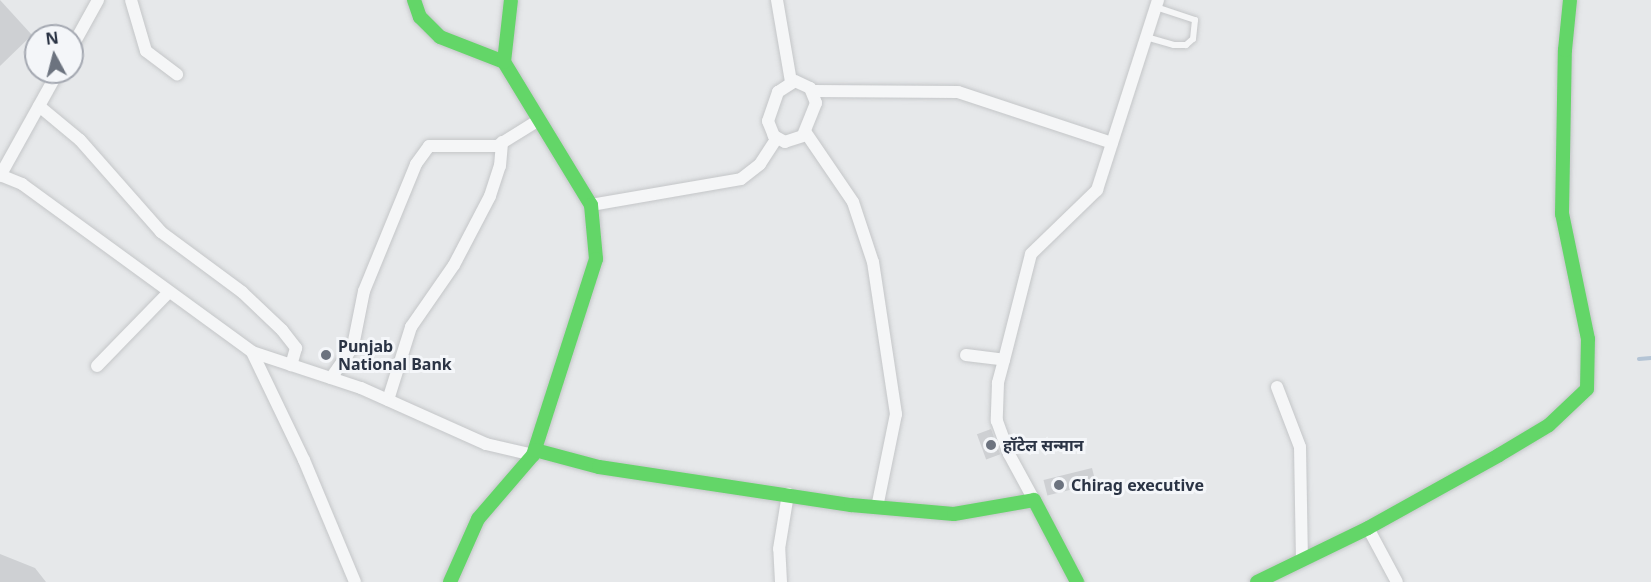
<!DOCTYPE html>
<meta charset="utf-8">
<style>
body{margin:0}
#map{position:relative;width:1651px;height:582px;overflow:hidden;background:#e6e8ea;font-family:"Noto Sans","Noto Sans Devanagari",sans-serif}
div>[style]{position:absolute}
.stream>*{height:4px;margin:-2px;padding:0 2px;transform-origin:2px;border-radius:2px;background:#b4c4d5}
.building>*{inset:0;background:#ced0d3;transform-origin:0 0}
.roads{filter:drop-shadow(0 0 2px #c4c6c8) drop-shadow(0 0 2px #c4c6c8)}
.lane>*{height:6px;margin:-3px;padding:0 3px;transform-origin:3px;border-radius:3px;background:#f5f6f7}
.street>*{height:12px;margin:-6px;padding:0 6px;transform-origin:6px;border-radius:6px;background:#f5f6f7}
.fast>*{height:14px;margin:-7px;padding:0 7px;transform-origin:7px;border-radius:7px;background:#63d668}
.dots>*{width:16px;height:16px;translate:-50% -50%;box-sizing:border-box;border:3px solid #f4f6f9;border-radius:50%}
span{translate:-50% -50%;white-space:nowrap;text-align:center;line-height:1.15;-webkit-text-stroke:6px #f4f6f9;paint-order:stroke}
.poi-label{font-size:16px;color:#2b3445;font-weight:700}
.left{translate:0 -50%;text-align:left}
.north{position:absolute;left:24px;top:24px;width:60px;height:60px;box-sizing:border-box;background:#f4f6f9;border:2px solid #a4a8b1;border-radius:50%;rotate:353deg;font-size:16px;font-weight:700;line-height:24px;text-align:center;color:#2b3445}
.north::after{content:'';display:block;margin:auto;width:21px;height:27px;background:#6c737f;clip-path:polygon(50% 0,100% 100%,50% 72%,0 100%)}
</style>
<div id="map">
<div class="stream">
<div style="left:1639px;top:359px;width:12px;rotate:-5deg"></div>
</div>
<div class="building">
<div style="clip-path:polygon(0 0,32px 35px,0 66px)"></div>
<div style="left:991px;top:429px;width:27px;height:15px;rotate:70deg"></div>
<div style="left:1092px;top:468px;width:16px;height:50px;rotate:76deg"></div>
<div style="clip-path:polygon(0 554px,35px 568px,46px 582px,0 582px)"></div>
</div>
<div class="roads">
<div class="lane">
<div style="left:1146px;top:37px;width:29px;rotate:16deg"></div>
<div style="left:1174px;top:45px;width:12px"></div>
<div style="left:1186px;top:45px;width:9px;rotate:-41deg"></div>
<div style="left:1193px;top:39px;width:19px;rotate:-84deg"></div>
<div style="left:1195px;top:20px;width:41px;rotate:-161.6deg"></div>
</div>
<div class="street">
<div style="left:131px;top:0;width:53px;rotate:73.6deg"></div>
<div style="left:146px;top:51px;width:39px;rotate:37deg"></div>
<div style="left:777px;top:0;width:83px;rotate:80.3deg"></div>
<div style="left:72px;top:47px;width:54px;rotate:-61deg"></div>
<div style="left:795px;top:81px;width:17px;rotate:25deg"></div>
<div style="left:810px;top:88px;width:16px;rotate:68deg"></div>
<div style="left:816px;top:103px;width:35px;rotate:112deg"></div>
<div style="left:803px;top:136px;width:19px;rotate:162deg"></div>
<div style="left:785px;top:142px;width:13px;rotate:-151deg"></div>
<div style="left:774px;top:136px;width:16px;rotate:-112deg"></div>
<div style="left:768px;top:121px;width:31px;rotate:-71deg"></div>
<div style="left:778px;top:92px;width:20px;rotate:-33deg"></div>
<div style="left:813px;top:91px;width:145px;rotate:0.4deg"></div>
<div style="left:958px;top:92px;width:162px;rotate:18.3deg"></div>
<div style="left:39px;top:106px;width:53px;rotate:39.7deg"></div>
<div style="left:80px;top:140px;width:123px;rotate:48.6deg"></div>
<div style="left:161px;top:232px;width:101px;rotate:36.5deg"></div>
<div style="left:242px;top:292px;width:55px;rotate:43.5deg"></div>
<div style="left:282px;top:330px;width:23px;rotate:52deg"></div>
<div style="left:296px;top:348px;width:18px;rotate:106deg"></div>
<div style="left:806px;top:133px;width:83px;rotate:55.7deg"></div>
<div style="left:853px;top:202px;width:63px;rotate:71.6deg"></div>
<div style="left:873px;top:262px;width:154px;rotate:81.4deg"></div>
<div style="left:896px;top:414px;width:95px;rotate:101.5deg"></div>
<div style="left:0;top:175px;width:24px;rotate:22deg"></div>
<div style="left:22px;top:184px;width:285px;rotate:36.1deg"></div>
<div style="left:0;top:176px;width:119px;rotate:-60.9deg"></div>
<div style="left:591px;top:205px;width:152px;rotate:-9.8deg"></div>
<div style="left:741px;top:179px;width:24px;rotate:-38deg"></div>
<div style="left:760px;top:164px;width:31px;rotate:-57deg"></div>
<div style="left:966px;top:355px;width:38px;rotate:7deg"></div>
<div style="left:1004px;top:360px;width:109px;rotate:-75.7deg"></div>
<div style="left:1031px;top:254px;width:92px;rotate:-44.1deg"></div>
<div style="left:1097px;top:190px;width:200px;rotate:-72.2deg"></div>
<div style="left:1004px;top:360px;width:24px;rotate:105deg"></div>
<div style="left:998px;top:383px;width:38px;rotate:92deg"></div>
<div style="left:997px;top:421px;width:35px;rotate:70deg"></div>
<div style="left:1009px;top:454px;width:52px;rotate:61.5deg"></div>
<div style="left:97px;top:366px;width:103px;rotate:-45.8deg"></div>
<div style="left:331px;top:378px;width:39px;rotate:-55deg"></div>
<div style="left:353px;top:346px;width:56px;rotate:-78.7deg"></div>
<div style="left:364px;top:291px;width:137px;rotate:-67.7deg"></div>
<div style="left:416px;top:164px;width:22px;rotate:-54deg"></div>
<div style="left:429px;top:146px;width:68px"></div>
<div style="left:497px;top:146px;width:49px;rotate:-31.8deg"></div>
<div style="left:1277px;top:387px;width:64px;rotate:69deg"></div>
<div style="left:1300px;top:447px;width:113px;rotate:89deg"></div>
<div style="left:388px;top:400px;width:77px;rotate:-72.5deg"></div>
<div style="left:411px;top:327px;width:75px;rotate:-55.3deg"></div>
<div style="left:454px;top:265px;width:78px;rotate:-62.4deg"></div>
<div style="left:490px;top:196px;width:32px;rotate:-72deg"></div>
<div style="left:500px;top:166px;width:24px;rotate:-85deg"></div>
<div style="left:1368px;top:528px;width:61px;rotate:61.8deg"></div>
<div style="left:355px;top:582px;width:132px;rotate:-112.7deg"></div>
<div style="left:304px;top:460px;width:120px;rotate:-115.7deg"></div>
<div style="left:252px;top:352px;width:115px;rotate:18.3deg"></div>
<div style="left:361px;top:388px;width:137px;rotate:24.1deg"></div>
<div style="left:486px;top:444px;width:48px;rotate:13.2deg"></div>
<div style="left:781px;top:582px;width:33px;rotate:-93deg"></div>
<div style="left:779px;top:549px;width:56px;rotate:-80.7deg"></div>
</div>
<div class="fast">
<div style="left:414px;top:0;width:18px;rotate:71deg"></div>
<div style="left:420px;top:17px;width:28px;rotate:45deg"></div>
<div style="left:440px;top:37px;width:69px;rotate:21.3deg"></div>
<div style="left:504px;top:62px;width:167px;rotate:58.7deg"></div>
<div style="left:591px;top:205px;width:54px;rotate:84.7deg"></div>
<div style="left:596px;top:259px;width:206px;rotate:107.8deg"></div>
<div style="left:533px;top:455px;width:84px;rotate:130.7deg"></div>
<div style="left:478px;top:519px;width:69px;rotate:114deg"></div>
<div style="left:504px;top:62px;width:62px;rotate:-83.6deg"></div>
<div style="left:535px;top:450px;width:66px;rotate:14.9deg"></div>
<div style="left:599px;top:467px;width:255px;rotate:8.6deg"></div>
<div style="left:851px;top:505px;width:103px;rotate:5deg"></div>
<div style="left:954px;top:514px;width:81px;rotate:-9.9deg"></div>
<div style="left:1034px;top:500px;width:93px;rotate:62.3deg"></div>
<div style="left:1257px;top:582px;width:123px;rotate:-25.9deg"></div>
<div style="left:1368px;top:528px;width:150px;rotate:-29.1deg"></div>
<div style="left:1499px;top:455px;width:58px;rotate:-31deg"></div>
<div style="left:1549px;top:425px;width:52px;rotate:-43.5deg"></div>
<div style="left:1587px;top:389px;width:50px;rotate:-88.9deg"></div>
<div style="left:1588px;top:339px;width:128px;rotate:-101.7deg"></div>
<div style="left:1562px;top:214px;width:164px;rotate:-89deg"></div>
<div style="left:1565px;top:50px;width:50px;rotate:-84.3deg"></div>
</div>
</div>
<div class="dots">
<div style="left:326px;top:355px;background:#6c737f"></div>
<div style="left:991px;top:445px;background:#6c737f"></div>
<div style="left:1059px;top:485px;background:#6c737f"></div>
</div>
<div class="poi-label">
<span class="left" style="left:338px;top:355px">Punjab<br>National Bank</span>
<span class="left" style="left:1003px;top:445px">हॉटेल सन्मान</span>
<span class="left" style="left:1071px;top:485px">Chirag executive</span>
</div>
<div class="north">N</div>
</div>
